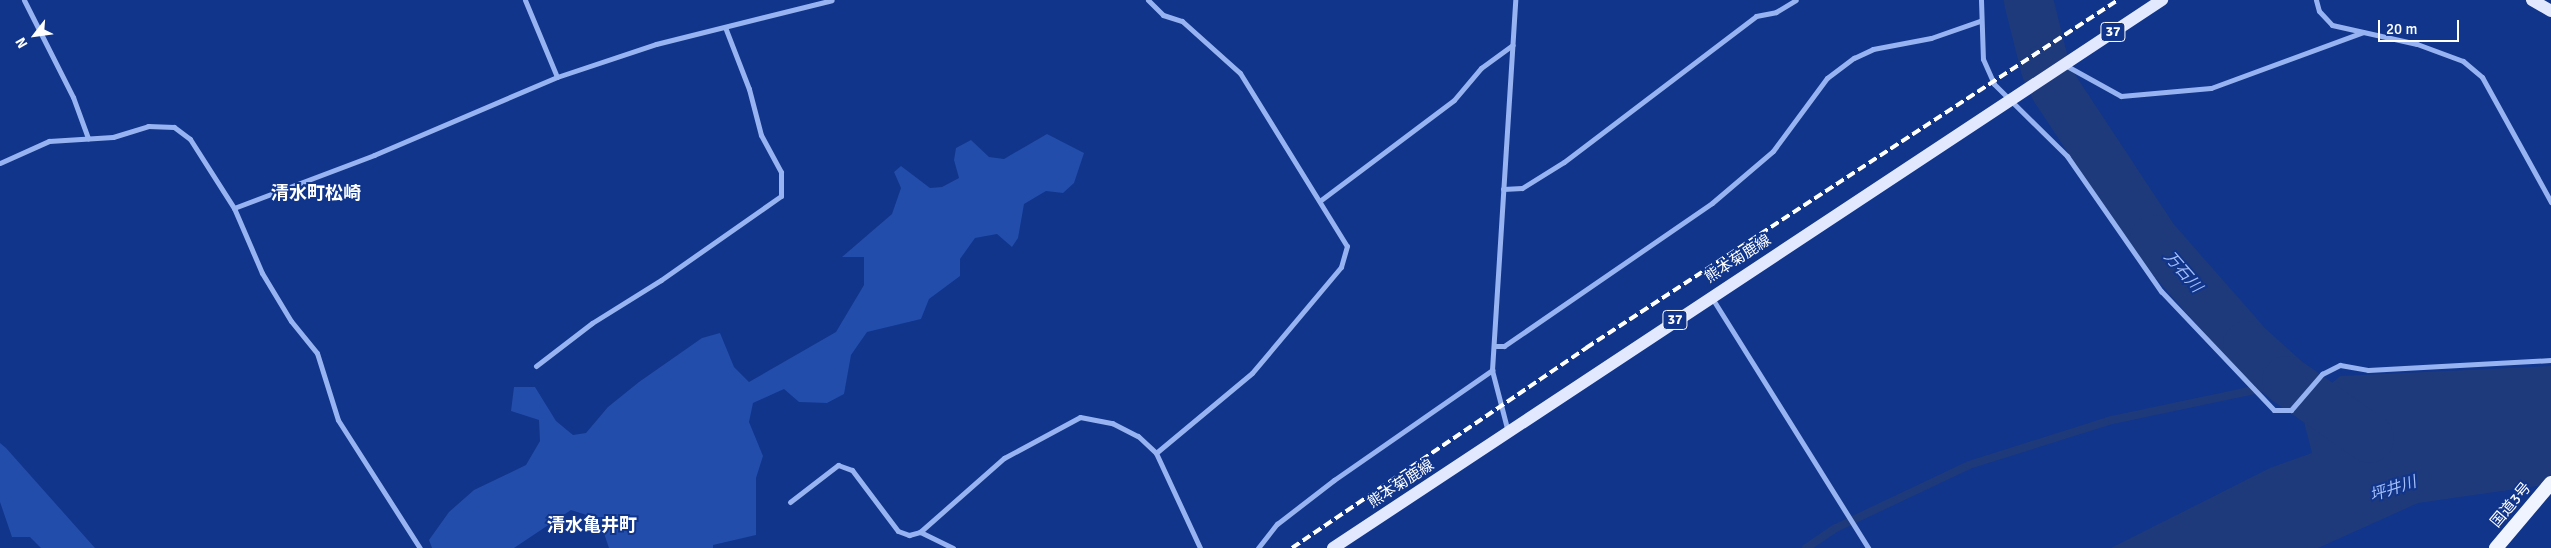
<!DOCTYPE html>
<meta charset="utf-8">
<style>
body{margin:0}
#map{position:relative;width:2551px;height:548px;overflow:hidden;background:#10358b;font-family:Signika,"Noto Sans JP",sans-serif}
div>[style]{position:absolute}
.green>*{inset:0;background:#224dab}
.water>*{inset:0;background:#1f3a7b}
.stream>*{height:8px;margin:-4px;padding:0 4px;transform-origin:4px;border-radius:4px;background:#1f3a7b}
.river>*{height:49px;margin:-24.5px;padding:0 24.5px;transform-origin:24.5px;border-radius:24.5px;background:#1f3a7b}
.minor>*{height:5px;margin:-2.5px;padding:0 2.5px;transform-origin:2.5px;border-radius:2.5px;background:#97b3f2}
.primary>*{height:12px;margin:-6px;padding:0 6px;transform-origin:6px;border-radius:6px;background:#e2e9ff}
.trunk>*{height:14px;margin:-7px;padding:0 7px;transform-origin:7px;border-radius:7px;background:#f0f4ff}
.rail>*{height:4px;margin-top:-2px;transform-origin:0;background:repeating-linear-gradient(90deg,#fff 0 9px,transparent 0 13px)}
span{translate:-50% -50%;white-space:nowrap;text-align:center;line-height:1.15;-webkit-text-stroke:4px #10358b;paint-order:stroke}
.shield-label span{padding:1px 4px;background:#10358b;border:1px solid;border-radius:4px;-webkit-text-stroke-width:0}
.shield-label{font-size:14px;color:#fff;font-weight:700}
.street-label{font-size:15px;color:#fff}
.water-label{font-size:16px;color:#a3bef9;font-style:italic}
.quarter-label{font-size:18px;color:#fff;font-weight:700}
.north{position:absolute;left:10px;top:10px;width:50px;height:50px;-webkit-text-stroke:4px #10358b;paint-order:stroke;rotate:240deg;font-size:14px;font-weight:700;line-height:20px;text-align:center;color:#fff}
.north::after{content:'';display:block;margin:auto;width:18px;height:22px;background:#fff;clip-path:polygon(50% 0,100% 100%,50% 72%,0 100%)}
.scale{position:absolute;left:2378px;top:20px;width:81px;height:22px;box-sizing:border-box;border:2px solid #fff;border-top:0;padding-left:6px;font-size:15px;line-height:18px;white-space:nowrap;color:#fff;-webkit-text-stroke:4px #10358b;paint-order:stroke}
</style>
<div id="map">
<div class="green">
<div style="clip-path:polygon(1047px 134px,1084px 153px,1074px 183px,1063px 193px,1046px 191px,1024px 204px,1018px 238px,1012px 247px,997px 234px,975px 238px,960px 259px,960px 276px,929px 299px,921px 319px,867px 332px,851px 355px,844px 394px,827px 403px,799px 402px,784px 389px,753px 403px,749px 422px,763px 456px,756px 478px,756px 535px,713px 545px,713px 548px,609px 548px,599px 519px,571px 510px,514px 548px,432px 548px,429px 540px,449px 512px,474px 490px,526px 465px,540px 441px,539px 420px,511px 411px,514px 387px,535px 387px,556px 421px,573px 435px,586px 433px,608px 407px,639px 382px,702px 338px,720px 333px,734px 367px,749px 382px,836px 332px,864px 285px,864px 257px,842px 257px,892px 214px,901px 188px,894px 172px,901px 166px,930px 188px,942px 187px,959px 178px,954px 160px,956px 148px,971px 140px,989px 157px,1004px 159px)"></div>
<div style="clip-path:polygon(0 443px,6px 448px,95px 548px,41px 548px,30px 537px,12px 537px,0 502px)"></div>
</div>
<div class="water">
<div style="clip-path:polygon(2551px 366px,2551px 484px,2418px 503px,2318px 548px,2111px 548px,2270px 468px,2312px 453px,2301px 410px,2340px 376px)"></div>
</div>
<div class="stream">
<div style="left:1806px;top:548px;width:36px;rotate:-34deg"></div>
<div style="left:1836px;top:528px;width:147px;rotate:-25.3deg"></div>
<div style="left:1969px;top:465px;width:150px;rotate:-17.5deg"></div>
<div style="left:2112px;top:420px;width:166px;rotate:-11.9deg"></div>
<div style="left:2274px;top:386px;width:13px;rotate:-27deg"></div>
</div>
<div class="river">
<div style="left:2028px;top:0;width:70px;rotate:76deg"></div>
<div style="left:2045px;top:68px;width:23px;rotate:65deg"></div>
<div style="left:2055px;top:89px;width:180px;rotate:56.6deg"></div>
<div style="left:2154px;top:239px;width:141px;rotate:48.7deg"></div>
<div style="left:2247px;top:345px;width:52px;rotate:41.9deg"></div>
<div style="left:2286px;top:380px;width:101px;rotate:34.9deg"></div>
</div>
<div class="minor">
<div style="left:24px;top:0;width:109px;rotate:63.2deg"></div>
<div style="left:73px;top:97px;width:44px;rotate:69.9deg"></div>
<div style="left:525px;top:0;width:83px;rotate:67.4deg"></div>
<div style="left:1148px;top:0;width:21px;rotate:45deg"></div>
<div style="left:1163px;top:15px;width:20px;rotate:18deg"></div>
<div style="left:1182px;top:21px;width:78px;rotate:41.9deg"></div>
<div style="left:1240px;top:73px;width:203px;rotate:58.3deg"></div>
<div style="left:1347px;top:246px;width:22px;rotate:106deg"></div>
<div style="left:1341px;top:267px;width:138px;rotate:130deg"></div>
<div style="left:1252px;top:373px;width:125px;rotate:140.2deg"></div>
<div style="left:1156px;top:453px;width:105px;rotate:65.1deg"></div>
<div style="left:1981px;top:0;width:59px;rotate:88.1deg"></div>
<div style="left:1983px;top:59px;width:27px;rotate:66deg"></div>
<div style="left:1994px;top:84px;width:103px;rotate:44.6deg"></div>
<div style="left:2067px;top:156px;width:165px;rotate:55.2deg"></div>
<div style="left:2161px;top:291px;width:164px;rotate:46.5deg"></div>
<div style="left:2274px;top:410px;width:17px"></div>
<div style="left:2291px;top:410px;width:48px;rotate:-49.3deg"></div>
<div style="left:2322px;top:374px;width:20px;rotate:-27deg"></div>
<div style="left:2340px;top:365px;width:28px;rotate:10deg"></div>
<div style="left:2368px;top:370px;width:183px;rotate:-3.1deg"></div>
<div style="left:2316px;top:0;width:11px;rotate:75deg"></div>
<div style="left:2319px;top:11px;width:19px;rotate:47deg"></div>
<div style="left:2332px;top:25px;width:87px;rotate:12.6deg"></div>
<div style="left:2417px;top:44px;width:49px;rotate:20.3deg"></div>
<div style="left:2463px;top:61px;width:25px;rotate:40deg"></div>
<div style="left:2482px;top:77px;width:143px;rotate:61.1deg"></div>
<div style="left:2065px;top:65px;width:64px;rotate:29deg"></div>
<div style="left:2121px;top:96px;width:90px;rotate:-5.1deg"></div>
<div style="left:2211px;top:88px;width:162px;rotate:-20.2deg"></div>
<div style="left:0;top:163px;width:54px;rotate:-24.2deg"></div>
<div style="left:49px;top:141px;width:64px;rotate:-3.6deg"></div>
<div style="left:113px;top:137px;width:37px;rotate:-17deg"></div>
<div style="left:148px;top:126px;width:26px;rotate:2deg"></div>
<div style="left:174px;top:127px;width:20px;rotate:37deg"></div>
<div style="left:190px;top:139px;width:82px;rotate:57.5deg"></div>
<div style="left:234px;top:208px;width:71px;rotate:66.7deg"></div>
<div style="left:262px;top:273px;width:56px;rotate:58.9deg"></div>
<div style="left:291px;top:321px;width:41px;rotate:50.9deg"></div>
<div style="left:317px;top:353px;width:70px;rotate:72.6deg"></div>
<div style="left:338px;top:420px;width:152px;rotate:57.4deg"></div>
<div style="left:1503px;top:189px;width:19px;rotate:-3deg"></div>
<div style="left:1522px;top:188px;width:49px;rotate:-31.8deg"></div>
<div style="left:1564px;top:162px;width:241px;rotate:-37.2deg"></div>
<div style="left:1756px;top:16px;width:20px;rotate:-11deg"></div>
<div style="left:1776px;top:12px;width:23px;rotate:-31deg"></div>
<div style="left:1321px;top:200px;width:166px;rotate:-36.9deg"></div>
<div style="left:1454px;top:100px;width:42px;rotate:-49.8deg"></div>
<div style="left:1481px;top:68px;width:39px;rotate:-36deg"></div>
<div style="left:234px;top:208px;width:150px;rotate:-20.7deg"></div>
<div style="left:374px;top:155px;width:199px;rotate:-23.1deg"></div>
<div style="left:557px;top:77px;width:104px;rotate:-18.4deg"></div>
<div style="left:656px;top:44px;width:181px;rotate:-14deg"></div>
<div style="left:1712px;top:298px;width:295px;rotate:58deg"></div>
<div style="left:1494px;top:346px;width:10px"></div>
<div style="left:1504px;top:346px;width:252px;rotate:-34.5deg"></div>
<div style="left:1712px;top:203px;width:80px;rotate:-40.4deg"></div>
<div style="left:1773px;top:151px;width:91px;rotate:-53.5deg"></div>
<div style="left:1827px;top:78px;width:34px;rotate:-37deg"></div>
<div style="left:1854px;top:58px;width:21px;rotate:-25deg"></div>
<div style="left:1873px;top:49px;width:59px;rotate:-10.7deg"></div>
<div style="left:1931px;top:38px;width:52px;rotate:-19.1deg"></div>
<div style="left:536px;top:366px;width:71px;rotate:-37.5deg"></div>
<div style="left:592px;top:323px;width:81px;rotate:-31.9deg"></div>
<div style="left:661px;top:280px;width:146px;rotate:-35deg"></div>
<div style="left:781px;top:196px;width:24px;rotate:-90deg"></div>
<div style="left:781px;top:172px;width:42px;rotate:-118.4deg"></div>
<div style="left:761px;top:135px;width:48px;rotate:-104.6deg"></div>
<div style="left:749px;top:89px;width:66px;rotate:-111.2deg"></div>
<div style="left:1508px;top:432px;width:64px;rotate:-104.5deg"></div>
<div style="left:1492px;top:370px;width:371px;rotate:-86.4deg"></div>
<div style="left:790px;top:502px;width:61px;rotate:-37.6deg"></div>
<div style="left:838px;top:465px;width:15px;rotate:20deg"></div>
<div style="left:852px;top:470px;width:76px;rotate:53deg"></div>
<div style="left:898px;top:531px;width:12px;rotate:20deg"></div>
<div style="left:909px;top:535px;width:11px;rotate:-15deg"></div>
<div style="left:953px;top:548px;width:37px;rotate:-154deg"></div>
<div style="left:920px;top:532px;width:112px;rotate:-41.4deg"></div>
<div style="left:1004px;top:458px;width:86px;rotate:-28.3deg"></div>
<div style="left:1080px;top:417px;width:33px;rotate:11deg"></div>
<div style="left:1112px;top:423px;width:29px;rotate:27deg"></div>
<div style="left:1138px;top:436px;width:25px;rotate:43deg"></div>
<div style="left:1258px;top:548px;width:31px;rotate:-52deg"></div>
<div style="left:1277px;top:524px;width:72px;rotate:-37.7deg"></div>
<div style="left:1334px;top:480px;width:193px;rotate:-34.8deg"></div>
</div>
<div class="primary">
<div style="left:2532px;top:0;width:22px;rotate:30deg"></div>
<div style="left:1333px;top:548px;width:994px;rotate:-33.47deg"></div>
</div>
<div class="trunk">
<div style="left:2496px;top:548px;width:85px;rotate:-49.8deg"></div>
</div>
<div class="rail">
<div style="left:1292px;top:548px;width:356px;rotate:-34.2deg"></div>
<div style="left:1586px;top:348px;width:636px;rotate:-33.19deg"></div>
</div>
<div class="shield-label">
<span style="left:2113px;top:32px">37</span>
<span style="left:1675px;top:320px">37</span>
</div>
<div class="street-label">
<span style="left:1738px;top:259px;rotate:-33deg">熊本菊鹿線</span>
<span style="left:1401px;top:484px;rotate:-33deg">熊本菊鹿線</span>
<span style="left:2511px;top:505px;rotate:-50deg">国道3号</span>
</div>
<div class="water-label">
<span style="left:2183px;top:272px;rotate:49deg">万石川</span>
<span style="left:2393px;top:489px;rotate:-18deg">坪井川</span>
</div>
<div class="quarter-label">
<span style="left:316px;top:193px">清水町松崎</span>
<span style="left:592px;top:525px">清水亀井町</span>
</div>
<div class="north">N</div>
<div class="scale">20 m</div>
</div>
